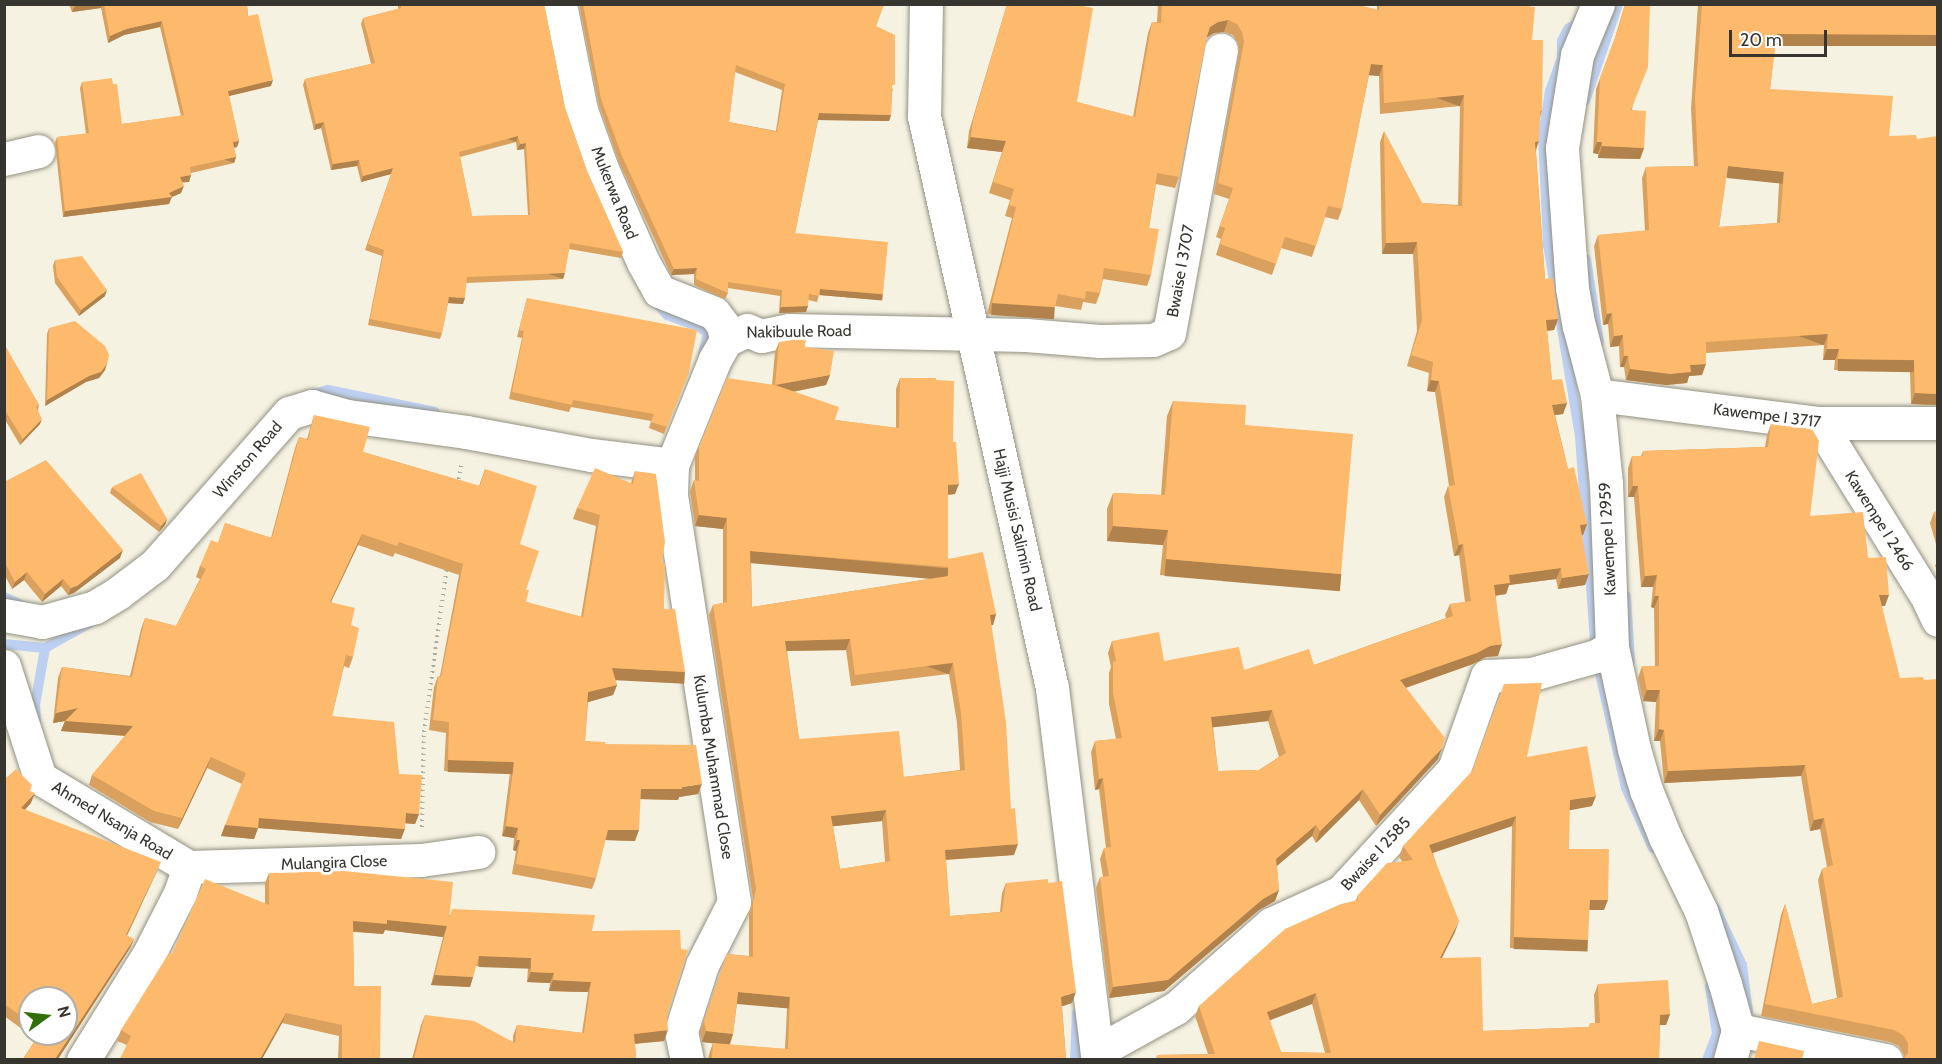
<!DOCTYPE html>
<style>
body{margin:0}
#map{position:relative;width:1942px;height:1064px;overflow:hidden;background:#f5f2e2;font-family:Cabin,sans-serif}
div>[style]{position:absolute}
.stream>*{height:10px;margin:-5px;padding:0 5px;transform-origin:5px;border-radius:5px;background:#bed0f1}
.path>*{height:4px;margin-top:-2px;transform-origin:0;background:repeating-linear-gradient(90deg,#aeac9f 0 1.5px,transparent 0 6px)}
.roads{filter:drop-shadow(0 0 2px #939182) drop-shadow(0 0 2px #939182)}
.minor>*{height:33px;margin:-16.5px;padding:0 16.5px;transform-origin:16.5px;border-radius:16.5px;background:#fff}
.wall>*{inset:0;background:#daa05d}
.shaded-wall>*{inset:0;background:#b1824c;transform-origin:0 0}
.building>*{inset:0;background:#fdba6c}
span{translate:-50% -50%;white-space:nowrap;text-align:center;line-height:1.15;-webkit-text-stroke:6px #fff;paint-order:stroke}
.street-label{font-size:16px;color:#36352f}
.frame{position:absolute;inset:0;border:6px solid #36352f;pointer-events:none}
.north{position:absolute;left:18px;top:986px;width:60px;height:60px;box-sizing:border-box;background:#fff;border:2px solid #afaeac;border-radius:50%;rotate:75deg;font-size:16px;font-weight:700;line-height:24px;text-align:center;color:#36352f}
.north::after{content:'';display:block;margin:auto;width:21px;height:27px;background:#327005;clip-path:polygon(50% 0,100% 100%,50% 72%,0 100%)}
.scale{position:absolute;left:1729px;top:30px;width:98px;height:27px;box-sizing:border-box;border:3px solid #36352f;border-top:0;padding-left:8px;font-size:18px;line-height:21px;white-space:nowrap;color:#36352f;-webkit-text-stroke:4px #fff;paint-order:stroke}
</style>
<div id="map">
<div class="stream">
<div style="left:1578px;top:19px;width:5px;rotate:112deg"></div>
<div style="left:1576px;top:24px;width:9px;rotate:148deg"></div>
<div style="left:1568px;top:29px;width:13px;rotate:117deg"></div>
<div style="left:1562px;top:41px;width:17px;rotate:90deg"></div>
<div style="left:1562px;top:58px;width:35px;rotate:110deg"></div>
<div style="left:1550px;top:91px;width:45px;rotate:99deg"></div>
<div style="left:1543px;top:135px;width:110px;rotate:87.4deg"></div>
<div style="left:1548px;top:245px;width:195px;rotate:80.5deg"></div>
<div style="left:1580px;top:437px;width:220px;rotate:85.8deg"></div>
<div style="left:1596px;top:656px;width:135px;rotate:77.2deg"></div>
<div style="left:1626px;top:788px;width:66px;rotate:65.8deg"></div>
<div style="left:1585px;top:101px;width:102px;rotate:-71.2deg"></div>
<div style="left:1586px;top:259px;width:84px;rotate:81.1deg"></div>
<div style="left:654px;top:300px;width:20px;rotate:49deg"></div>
<div style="left:667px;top:315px;width:33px;rotate:20deg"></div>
<div style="left:698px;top:326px;width:12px;rotate:35deg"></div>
<div style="left:708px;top:333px;width:22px;rotate:103deg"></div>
<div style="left:309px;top:396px;width:20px;rotate:-18deg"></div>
<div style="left:328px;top:390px;width:109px;rotate:11.6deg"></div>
<div style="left:1626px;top:596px;width:65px;rotate:86.5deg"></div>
<div style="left:4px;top:597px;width:19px;rotate:25deg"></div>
<div style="left:4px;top:644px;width:41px;rotate:5.6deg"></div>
<div style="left:36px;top:722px;width:17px;rotate:-93deg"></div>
<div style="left:35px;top:705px;width:58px;rotate:-80deg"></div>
<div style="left:45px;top:648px;width:57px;rotate:-29.2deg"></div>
<div style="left:1715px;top:908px;width:63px;rotate:64.7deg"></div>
<div style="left:1742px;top:965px;width:47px;rotate:82.7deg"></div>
<div style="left:1075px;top:1060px;width:47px;rotate:-87.6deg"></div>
<div style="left:1707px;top:1060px;width:28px;rotate:-69deg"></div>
<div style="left:1717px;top:1034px;width:48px;rotate:-98.5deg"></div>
</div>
<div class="path">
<div style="left:458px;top:485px;width:20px;rotate:-81deg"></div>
<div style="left:422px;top:827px;width:95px;rotate:-88.8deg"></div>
<div style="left:424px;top:732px;width:168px;rotate:-82.1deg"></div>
</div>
<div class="roads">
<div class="minor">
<div style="left:560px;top:4px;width:108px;rotate:78.8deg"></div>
<div style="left:581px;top:110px;width:63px;rotate:70.4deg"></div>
<div style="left:602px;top:169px;width:102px;rotate:66.2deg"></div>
<div style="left:643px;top:262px;width:33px;rotate:61deg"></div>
<div style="left:659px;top:291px;width:59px;rotate:21.8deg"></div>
<div style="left:714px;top:313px;width:15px;rotate:53deg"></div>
<div style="left:723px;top:325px;width:15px;rotate:79deg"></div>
<div style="left:926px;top:4px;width:112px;rotate:91deg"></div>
<div style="left:924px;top:116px;width:586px;rotate:77.39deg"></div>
<div style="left:1052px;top:688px;width:375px;rotate:83deg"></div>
<div style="left:1598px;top:4px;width:55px;rotate:112.4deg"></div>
<div style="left:1577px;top:55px;width:94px;rotate:99.2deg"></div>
<div style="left:1562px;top:148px;width:140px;rotate:85.9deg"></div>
<div style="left:1572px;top:288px;width:39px;rotate:80deg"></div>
<div style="left:1579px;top:326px;width:71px;rotate:75.4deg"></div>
<div style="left:1597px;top:395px;width:88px;rotate:84.2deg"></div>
<div style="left:1606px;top:483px;width:164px;rotate:87.9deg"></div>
<div style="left:1612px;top:647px;width:104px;rotate:77.8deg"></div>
<div style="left:1634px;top:749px;width:43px;rotate:73.7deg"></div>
<div style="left:1646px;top:790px;width:51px;rotate:68deg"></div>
<div style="left:1665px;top:837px;width:82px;rotate:64.1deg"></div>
<div style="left:1701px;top:911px;width:77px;rotate:71.8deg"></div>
<div style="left:1725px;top:984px;width:48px;rotate:74.2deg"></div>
<div style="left:1738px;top:1030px;width:31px;rotate:105deg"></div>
<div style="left:4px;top:159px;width:35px;rotate:-13deg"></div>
<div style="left:1597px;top:395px;width:224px;rotate:7.2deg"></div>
<div style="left:1819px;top:423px;width:119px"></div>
<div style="left:1819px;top:423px;width:207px;rotate:58.2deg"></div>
<div style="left:1928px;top:599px;width:23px;rotate:65deg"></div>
<div style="left:4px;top:615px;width:39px;rotate:10deg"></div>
<div style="left:42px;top:622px;width:55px;rotate:-15.8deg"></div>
<div style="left:95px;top:607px;width:27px;rotate:-31deg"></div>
<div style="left:118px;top:593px;width:46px;rotate:-37.1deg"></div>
<div style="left:155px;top:565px;width:203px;rotate:-48.6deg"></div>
<div style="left:289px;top:413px;width:24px;rotate:-17deg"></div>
<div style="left:312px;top:406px;width:37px;rotate:16deg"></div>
<div style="left:348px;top:416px;width:119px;rotate:7.7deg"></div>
<div style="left:466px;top:432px;width:127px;rotate:10.4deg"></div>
<div style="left:591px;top:455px;width:82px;rotate:7deg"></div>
<div style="left:4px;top:666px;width:118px;rotate:72.2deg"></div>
<div style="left:40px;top:778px;width:174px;rotate:30.9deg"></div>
<div style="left:189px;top:867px;width:28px;rotate:109deg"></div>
<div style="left:180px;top:893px;width:66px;rotate:117deg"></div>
<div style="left:150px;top:952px;width:127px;rotate:121.8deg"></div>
<div style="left:189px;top:867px;width:232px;rotate:-1.7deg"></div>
<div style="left:421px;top:860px;width:58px;rotate:-8deg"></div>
<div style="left:1738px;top:1030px;width:151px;rotate:11.5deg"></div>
<div style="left:1098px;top:1051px;width:89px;rotate:-28.9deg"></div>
<div style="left:1176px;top:1008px;width:127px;rotate:-41.5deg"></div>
<div style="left:1271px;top:924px;width:77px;rotate:-24.6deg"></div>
<div style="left:1341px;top:892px;width:167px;rotate:-47.4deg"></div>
<div style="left:1454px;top:769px;width:99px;rotate:-70.5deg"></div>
<div style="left:1487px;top:676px;width:45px;rotate:-2.5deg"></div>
<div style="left:1532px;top:674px;width:66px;rotate:-15.7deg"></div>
<div style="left:1596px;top:656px;width:18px;rotate:-29deg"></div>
<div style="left:687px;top:1060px;width:30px;rotate:-102deg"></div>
<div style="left:681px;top:1031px;width:69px;rotate:-72.3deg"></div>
<div style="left:702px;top:965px;width:71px;rotate:-63.1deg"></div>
<div style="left:734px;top:902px;width:413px;rotate:-98.8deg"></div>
<div style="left:671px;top:494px;width:29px;rotate:-88deg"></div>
<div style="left:672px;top:465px;width:114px;rotate:-67.9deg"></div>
<div style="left:715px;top:359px;width:22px;rotate:-60deg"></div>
<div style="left:726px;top:340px;width:23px;rotate:-25deg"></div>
<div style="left:747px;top:330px;width:15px;rotate:23deg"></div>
<div style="left:761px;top:336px;width:29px;rotate:-12deg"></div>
<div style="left:789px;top:330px;width:237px;rotate:1.2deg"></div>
<div style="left:1026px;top:335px;width:74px;rotate:4.6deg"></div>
<div style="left:1100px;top:341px;width:53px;rotate:-1.1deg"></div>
<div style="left:1153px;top:340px;width:17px;rotate:-24deg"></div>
<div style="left:1169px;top:333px;width:288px;rotate:-79.6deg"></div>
</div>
</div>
<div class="wall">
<div style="clip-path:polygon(69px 4px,247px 4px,248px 16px,271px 86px,229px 96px,239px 141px,237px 147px,234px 148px,236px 157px,234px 163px,191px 173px,191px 175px,189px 182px,182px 182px,181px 193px,171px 197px,169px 204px,63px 217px,55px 143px,57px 137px,86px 134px,80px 88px,82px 82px,122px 124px,181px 116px,160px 27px,124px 35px,108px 43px,101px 8px,72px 12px)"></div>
<div style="clip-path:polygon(evenodd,398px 4px,544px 4px,565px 108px,587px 171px,623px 252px,621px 258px,569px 249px,563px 279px,466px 283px,463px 304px,448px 303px,442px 333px,440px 339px,368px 325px,382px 256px,365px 250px,391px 174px,361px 182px,357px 166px,331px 170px,321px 128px,314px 130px,303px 85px,305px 79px,371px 64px,361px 24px,363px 18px,398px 9px,398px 4px,516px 142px,517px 150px,524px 149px,528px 215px,472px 216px,460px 157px,516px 142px)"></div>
<div style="clip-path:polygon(evenodd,579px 4px,884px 4px,876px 26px,893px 91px,892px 91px,891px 115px,889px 121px,818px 120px,795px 233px,883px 294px,880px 300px,819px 295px,817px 302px,808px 300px,806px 312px,779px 313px,780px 296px,728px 288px,728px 293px,725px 299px,694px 285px,694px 274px,671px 275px,619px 162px,599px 105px,579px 4px,735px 72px,782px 90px,776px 131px,729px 122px,735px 72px)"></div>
<div style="clip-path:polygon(evenodd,1007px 4px,1073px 4px,1077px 102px,1133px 117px,1148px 33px,1152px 22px,1157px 22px,1158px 4px,1354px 4px,1377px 10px,1377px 4px,1528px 4px,1532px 40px,1542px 111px,1540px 118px,1536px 152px,1545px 279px,1558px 319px,1554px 330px,1547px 331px,1552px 380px,1567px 403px,1563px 414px,1555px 415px,1568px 469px,1587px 524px,1583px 535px,1582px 535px,1585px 585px,1558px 589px,1556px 579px,1509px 585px,1506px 594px,1496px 596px,1498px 656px,1486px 657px,1473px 664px,1406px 688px,1438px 759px,1376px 826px,1359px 800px,1316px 843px,1312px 836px,1277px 866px,1279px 890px,1275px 901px,1259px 910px,1164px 991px,1109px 998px,1096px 888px,1100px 877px,1103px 877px,1100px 859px,1104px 848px,1106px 848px,1099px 789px,1095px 790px,1091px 752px,1095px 741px,1116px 739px,1109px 704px,1109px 673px,1111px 667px,1108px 653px,1112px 641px,1164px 661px,1244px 670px,1314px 665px,1446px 618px,1445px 615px,1450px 604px,1465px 602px,1459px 555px,1454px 556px,1444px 497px,1448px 486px,1449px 486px,1435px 392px,1427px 391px,1429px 373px,1407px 366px,1417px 331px,1413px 254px,1382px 254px,1380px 142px,1384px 131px,1422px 203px,1458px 205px,1460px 106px,1380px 114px,1379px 76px,1369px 75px,1342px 209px,1338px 220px,1325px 217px,1312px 257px,1281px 248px,1272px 275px,1216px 255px,1221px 239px,1216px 237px,1229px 199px,1214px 194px,1239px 53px,1238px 43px,1233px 35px,1224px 32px,1214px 33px,1206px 38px,1179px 177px,1175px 188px,1156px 184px,1149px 228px,1151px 275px,1147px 286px,1103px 279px,1100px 293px,1096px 304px,1083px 302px,1081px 310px,1055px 306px,1050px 318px,987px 314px,1012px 218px,1005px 216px,1010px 200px,989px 193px,1002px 152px,967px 148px,969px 131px,1007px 4px,1268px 721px,1279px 757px,1259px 770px,1218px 771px,1213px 727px,1268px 721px)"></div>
<div style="clip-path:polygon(1625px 4px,1650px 4px,1632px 110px,1644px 148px,1640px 159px,1598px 158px,1598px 154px,1593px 153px,1596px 89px,1615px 38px)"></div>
<div style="clip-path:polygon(evenodd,1698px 4px,1938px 4px,1775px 45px,1770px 89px,1889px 136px,1938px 405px,1911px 404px,1910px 371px,1834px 370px,1835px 360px,1823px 360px,1824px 345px,1706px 353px,1702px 375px,1689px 376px,1687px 383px,1666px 385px,1626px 380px,1624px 367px,1620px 367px,1619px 346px,1610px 347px,1608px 324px,1603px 325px,1594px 246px,1598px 235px,1645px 231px,1642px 178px,1646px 167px,1694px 166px,1691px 109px,1698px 4px,1726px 177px,1779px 183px,1777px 223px,1719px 227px,1726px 177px)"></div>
<div style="clip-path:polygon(55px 260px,105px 296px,79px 316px,55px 283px,53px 266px)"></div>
<div style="clip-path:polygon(527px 298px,689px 372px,664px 434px,649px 428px,651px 421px,571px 407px,569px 412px,509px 399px,522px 338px,517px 337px)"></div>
<div style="clip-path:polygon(49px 328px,105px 370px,99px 378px,86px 382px,45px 406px,47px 334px)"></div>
<div style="clip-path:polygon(evenodd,779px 342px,805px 347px,830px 375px,826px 385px,793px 392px,835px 420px,896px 428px,896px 389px,900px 378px,936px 380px,953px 442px,955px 494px,948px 495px,948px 559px,996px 614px,993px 625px,991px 625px,1014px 855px,946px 860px,950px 916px,1000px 912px,1002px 893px,1006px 883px,1072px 1003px,1062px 1006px,1066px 1059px,708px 1059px,709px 1054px,713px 1043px,718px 1044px,702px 1042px,700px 1032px,727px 954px,749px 956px,749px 914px,753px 899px,709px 615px,713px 605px,723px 603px,723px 529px,695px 526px,690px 491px,694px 480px,695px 480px,695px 457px,699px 447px,772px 385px,775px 352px,779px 342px,751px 562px,941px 577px,752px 607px,751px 562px,779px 342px,846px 650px,851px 686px,949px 674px,957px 723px,960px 770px,904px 777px,799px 739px,787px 651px,846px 650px,779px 342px,882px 821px,885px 862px,840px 869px,833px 826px,882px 821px,779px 342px,737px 1003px,787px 1008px,785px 1049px,730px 1045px,733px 1034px,737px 1003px)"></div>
<div style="clip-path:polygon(4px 344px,39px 405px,38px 410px,40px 424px,20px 445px,4px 418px)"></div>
<div style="clip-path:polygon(1173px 401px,1245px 425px,1341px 574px,1335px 589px,1160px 575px,1163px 545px,1107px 541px,1107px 509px,1113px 493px,1161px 495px,1167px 416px)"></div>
<div style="clip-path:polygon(314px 415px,363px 452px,479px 486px,485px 469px,520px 544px,526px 590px,526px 602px,581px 617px,596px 526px,573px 519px,577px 508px,631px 483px,635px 471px,662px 563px,664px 609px,685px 672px,681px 683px,615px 679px,617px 685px,613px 695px,588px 702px,585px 741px,605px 744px,698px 794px,679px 797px,678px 800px,640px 799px,635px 841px,605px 840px,596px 878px,592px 889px,512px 874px,516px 851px,513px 850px,514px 838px,502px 836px,510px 773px,444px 771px,446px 733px,429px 730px,434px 687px,438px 676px,440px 676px,459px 575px,395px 553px,393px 557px,358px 545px,331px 602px,351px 625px,353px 657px,349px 668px,344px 666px,332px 716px,399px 774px,419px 814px,415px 824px,405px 823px,401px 839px,258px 828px,254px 839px,221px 836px,242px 784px,207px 768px,178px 829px,150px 822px,89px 785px,92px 775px,125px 736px,61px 731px,65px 721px,53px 723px,58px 678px,62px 667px,130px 676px,141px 629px,145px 618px,176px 626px,200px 579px,196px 577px,200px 566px,218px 543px,225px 523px,271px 538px,295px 448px,299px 437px,307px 439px)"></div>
<div style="clip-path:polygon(1771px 424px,1810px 516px,1868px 558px,1885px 606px,1882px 606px,1938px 1059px,1904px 1059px,1904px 1055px,1899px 1046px,1890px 1042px,1761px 1016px,1781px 915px,1785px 904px,1812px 1004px,1837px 998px,1818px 880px,1822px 869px,1827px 867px,1820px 829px,1810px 831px,1801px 776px,1664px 783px,1660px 741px,1654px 741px,1656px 702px,1643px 701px,1638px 678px,1642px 666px,1655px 666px,1654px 608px,1651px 607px,1653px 587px,1641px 587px,1634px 497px,1628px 497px,1628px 468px,1632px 456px,1641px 456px,1643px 451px,1765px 447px,1767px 435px)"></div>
<div style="clip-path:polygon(4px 482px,120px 558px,74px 593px,68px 595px,61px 586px,42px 602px,24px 580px,12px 589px,4px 574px)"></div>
<div style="clip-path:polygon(112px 487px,167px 519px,165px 525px,159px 532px,110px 493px)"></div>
<div style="clip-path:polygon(1938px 511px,1938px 551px,1930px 523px,1934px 512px)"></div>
<div style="clip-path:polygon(1938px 560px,1938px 571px,1935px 566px)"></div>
<div style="clip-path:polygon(evenodd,1527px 757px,1592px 806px,1569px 810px,1569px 849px,1604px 910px,1589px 910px,1584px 951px,1510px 948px,1512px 826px,1433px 853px,1455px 932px,1442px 958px,1483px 1031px,1589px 1027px,1590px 1023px,1595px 1023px,1594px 995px,1598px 984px,1670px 1014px,1666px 1025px,1660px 1025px,1659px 1059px,1156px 1059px,1157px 1055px,1208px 1054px,1195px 1016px,1199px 1006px,1356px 900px,1358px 895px,1402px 861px,1399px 857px,1403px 846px,1527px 757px,1312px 1004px,1325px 1053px,1281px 1052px,1269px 1020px,1312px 1004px)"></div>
<div style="clip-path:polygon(evenodd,4px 780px,30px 791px,31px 803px,25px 810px,157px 871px,127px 936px,134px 939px,130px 948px,58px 1059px,23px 1059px,36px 1039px,4px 1016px,4px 780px,30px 998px,66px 1034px,30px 1034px,30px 998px)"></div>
<div style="clip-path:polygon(269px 873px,449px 915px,592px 931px,667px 1015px,664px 1041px,635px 1044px,636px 1059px,412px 1059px,421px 1025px,425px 1015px,513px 1042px,513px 1036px,517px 1025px,582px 1033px,588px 992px,549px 991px,550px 983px,527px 982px,528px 968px,476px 966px,470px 987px,431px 985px,443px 937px,385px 930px,383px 934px,353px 932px,354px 986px,380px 1059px,338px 1059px,339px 1036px,282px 1023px,262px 1059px,120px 1059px,127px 1045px,117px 1041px,121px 1030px,172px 954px,265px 903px,265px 883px)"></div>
</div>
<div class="shaded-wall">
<div style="clip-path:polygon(83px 4px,102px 4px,101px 8px,72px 12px,75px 6px)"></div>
<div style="clip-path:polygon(1228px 20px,1224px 32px,1214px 33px,1206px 38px,1203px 47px,1210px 27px,1218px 22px)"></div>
<div style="clip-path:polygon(162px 21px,160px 27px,124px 35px,108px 43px,110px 36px,126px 29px)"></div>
<div style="left:1777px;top:34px;width:161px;height:12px"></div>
<div style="clip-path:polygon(1371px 64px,1383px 65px,1379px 76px,1367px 75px)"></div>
<div style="clip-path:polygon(273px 80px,271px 86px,225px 97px,228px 91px)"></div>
<div style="left:1464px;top:95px;width:12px;height:80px;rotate:110deg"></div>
<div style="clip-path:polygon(819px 113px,891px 115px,889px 121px,817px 120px)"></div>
<div style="clip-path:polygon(324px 122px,321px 128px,314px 130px,316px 124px)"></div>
<div style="left:518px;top:136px;width:6px;height:61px;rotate:108deg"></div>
<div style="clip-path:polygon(971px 137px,1006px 141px,1002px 152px,967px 148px)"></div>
<div style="clip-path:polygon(239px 141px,237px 147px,230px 148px,233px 142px)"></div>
<div style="clip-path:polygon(1539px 141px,1535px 152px,1535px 142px)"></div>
<div style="clip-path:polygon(1597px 142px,1602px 142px,1598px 154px,1593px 153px)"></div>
<div style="clip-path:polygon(526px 143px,524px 149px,517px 150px,520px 144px)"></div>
<div style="clip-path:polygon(1602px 146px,1644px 148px,1640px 159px,1598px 158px)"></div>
<div style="left:236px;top:157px;width:6px;height:47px;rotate:108deg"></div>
<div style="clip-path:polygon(359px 160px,357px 166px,331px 170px,333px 164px)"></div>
<div style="left:1728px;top:166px;width:56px;height:12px;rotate:6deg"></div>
<div style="clip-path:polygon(393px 168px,391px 174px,361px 182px,363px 176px)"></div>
<div style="clip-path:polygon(191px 175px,189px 182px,177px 183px,180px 177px)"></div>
<div style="clip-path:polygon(184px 186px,181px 193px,170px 198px,172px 197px,169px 204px,63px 217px,65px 211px,169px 193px)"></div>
<div style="clip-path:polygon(1417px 242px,1413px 254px,1382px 254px,1386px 243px)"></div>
<div style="clip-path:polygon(697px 268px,694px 274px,671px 275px,674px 269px)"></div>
<div style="left:565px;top:273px;width:6px;height:98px;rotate:108deg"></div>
<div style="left:820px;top:289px;width:63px;height:6px;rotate:5deg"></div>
<div style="clip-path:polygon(107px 290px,105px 296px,79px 316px,81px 310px)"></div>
<div style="clip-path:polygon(449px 297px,465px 298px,463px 304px,447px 303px)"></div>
<div style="left:992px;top:303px;width:63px;height:12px;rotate:4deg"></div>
<div style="clip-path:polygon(808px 306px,806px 312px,779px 313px,781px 307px)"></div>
<div style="clip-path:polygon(1612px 313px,1608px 324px,1603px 325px,1607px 314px)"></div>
<div style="clip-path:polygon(1558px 319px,1554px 330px,1542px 331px,1546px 320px)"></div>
<div style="left:1828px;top:334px;width:12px;height:122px;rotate:110deg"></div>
<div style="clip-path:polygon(1623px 335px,1619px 346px,1610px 347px,1614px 336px)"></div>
<div style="clip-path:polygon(1827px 349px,1839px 349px,1835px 360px,1823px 360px)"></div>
<div style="clip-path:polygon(1624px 356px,1628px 356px,1624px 367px,1620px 367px)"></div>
<div style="left:1838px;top:359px;width:76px;height:12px;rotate:1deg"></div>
<div style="clip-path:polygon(107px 364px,105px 370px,99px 378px,86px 382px,45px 406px,47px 400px)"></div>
<div style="clip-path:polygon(1706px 364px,1702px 375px,1689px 376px,1687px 383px,1666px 385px,1626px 380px,1630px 369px)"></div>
<div style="clip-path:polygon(830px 375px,826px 385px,771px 396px,775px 385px)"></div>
<div style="clip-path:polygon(1431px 380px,1439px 381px,1435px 392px,1427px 391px)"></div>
<div style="clip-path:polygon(1915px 393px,1938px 394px,1938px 405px,1911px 404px)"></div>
<div style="clip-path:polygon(1567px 403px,1563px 414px,1548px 416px,1552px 405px)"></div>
<div style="clip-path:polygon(42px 419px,40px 424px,20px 445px,23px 439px)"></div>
<div style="clip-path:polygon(959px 484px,955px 494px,944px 495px,948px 485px)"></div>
<div style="clip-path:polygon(1633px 486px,1638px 486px,1634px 497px,1628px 497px)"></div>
<div style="clip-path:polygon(699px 515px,727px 518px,723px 529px,695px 526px)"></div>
<div style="clip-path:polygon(167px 519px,165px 525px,159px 532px,161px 526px)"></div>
<div style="clip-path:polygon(1587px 524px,1583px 535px,1576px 537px,1580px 525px)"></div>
<div style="clip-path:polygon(1113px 526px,1168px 530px,1163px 545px,1107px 541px)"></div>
<div style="clip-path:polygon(362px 534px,358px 545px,326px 612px,330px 602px)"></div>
<div style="clip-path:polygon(1463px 544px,1459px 555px,1454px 556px,1459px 545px)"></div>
<div style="clip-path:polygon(123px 550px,120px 558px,74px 593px,68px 595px,71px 588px)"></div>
<div style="left:750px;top:551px;width:199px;height:12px;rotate:5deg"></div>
<div style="left:1166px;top:559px;width:176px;height:17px;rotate:5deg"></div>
<div style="clip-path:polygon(1561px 568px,1556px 579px,1509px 585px,1506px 594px,1490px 596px,1494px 585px,1509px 575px)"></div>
<div style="clip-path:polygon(27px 572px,24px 580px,12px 589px,15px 582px)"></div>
<div style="clip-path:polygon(1589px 574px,1585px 585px,1558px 589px,1562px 578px)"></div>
<div style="clip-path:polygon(1657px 575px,1653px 587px,1641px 587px,1645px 576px)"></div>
<div style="clip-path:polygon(63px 579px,61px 586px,42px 602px,45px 594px)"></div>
<div style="clip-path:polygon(1879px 595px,1889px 595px,1885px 606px,1875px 606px)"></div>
<div style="clip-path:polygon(1655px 596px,1659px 596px,1654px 608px,1651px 607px)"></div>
<div style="clip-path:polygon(996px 614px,993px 625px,986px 626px,990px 615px)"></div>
<div style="clip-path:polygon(850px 639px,846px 650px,781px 651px,785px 641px)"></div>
<div style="clip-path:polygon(1502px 644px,1498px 656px,1486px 657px,1473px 664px,1396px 691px,1400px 680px,1490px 646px)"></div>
<div style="left:953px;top:663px;width:12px;height:99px;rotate:110deg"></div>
<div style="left:612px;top:668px;width:73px;height:12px;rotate:3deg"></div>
<div style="clip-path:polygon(617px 685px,613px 695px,585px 703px,588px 692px)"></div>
<div style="clip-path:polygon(1647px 690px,1660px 690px,1656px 702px,1643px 701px)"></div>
<div style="clip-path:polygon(78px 708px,133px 726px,129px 736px,61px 731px,65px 721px,53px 723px,56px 713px)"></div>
<div style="clip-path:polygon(1272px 710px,1268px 721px,1207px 728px,1211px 717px)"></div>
<div style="clip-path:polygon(1659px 729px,1664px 730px,1660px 741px,1654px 741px)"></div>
<div style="clip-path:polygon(1442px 748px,1438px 759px,1376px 826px,1380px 815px)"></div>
<div style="clip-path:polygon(211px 757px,207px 768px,178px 829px,182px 818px)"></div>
<div style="left:448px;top:760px;width:66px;height:12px;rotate:2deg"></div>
<div style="clip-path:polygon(1805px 765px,1801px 776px,1664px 783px,1668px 771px)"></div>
<div style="clip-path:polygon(1103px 778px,1099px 789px,1095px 790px,1099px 779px)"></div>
<div style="clip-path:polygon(702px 784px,698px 794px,679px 797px,678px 800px,637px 799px,641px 789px,682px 787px)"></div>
<div style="clip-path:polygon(1363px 789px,1359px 800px,1316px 843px,1320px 831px)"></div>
<div style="clip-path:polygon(35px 793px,31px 803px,17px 818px,21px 808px)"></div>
<div style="clip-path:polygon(1596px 796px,1592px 806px,1566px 811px,1570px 800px)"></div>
<div style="clip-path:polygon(886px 810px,882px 821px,827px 827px,831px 816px)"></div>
<div style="clip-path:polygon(406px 813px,419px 814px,415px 824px,402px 823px)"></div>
<div style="clip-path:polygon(1516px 816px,1512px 826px,1426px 855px,1429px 845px)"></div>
<div style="clip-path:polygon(259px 818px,405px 829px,401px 839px,258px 828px,254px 839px,221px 836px,225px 825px)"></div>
<div style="clip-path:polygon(1824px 818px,1820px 829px,1810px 831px,1814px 820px)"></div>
<div style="clip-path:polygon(1316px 825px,1312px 836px,1272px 870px,1276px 859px)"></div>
<div style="clip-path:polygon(506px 826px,518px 828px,514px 838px,502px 836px)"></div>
<div style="clip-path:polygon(608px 830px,639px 830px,635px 841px,604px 840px)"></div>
<div style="clip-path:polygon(517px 840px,520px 840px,516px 851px,513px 850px)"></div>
<div style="clip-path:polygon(1018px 844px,1014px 855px,941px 860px,945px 850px)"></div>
<div style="clip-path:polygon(161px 862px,157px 871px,122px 945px,126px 935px)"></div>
<div style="clip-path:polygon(1279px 890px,1275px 901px,1259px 910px,1164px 991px,1109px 998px,1113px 987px,1263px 899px)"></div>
<div style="clip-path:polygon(1590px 900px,1608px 900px,1604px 910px,1586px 910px)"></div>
<div style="clip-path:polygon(387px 920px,447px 926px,443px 937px,385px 930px,383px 934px,349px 931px,353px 921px)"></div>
<div style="clip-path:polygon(1459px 921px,1455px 932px,1436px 969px,1440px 958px)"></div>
<div style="left:1514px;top:937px;width:74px;height:12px;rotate:2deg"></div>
<div style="clip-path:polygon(134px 939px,130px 948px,58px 1059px,55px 1059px)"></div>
<div style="left:479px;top:956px;width:52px;height:11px;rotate:2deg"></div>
<div style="clip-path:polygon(531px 972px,554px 973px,550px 983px,527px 982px)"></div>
<div style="clip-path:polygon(435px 975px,473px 977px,470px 987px,431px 985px)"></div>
<div style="clip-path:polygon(553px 980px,591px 982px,588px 992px,549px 991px)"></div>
<div style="left:738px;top:992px;width:52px;height:12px;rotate:5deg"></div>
<div style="clip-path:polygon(1076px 992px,1072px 1003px,1057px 1008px,1061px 997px)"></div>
<div style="clip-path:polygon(1316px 993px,1312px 1004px,1263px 1023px,1267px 1012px)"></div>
<div style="clip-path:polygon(286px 1013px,282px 1023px,262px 1059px,260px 1059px)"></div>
<div style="clip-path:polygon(1670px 1014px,1666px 1025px,1656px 1025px,1660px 1015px)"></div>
<div style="clip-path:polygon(668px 1030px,664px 1041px,630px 1044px,634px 1034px)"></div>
<div style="clip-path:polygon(706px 1031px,733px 1034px,729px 1045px,702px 1042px)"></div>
</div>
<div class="building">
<div style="clip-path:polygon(104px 4px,247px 4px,248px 16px,258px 14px,273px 80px,228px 91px,239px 141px,233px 142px,236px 157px,190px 167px,191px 175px,180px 177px,184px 186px,169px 193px,172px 197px,65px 211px,57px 137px,89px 133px,82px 82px,112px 78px,113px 84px,117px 84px,122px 124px,184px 115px,162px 21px,126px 29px,110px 36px)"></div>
<div style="clip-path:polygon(evenodd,401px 4px,544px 4px,565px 108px,587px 171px,623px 252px,570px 243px,565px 273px,467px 277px,465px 298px,449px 297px,442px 333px,370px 319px,384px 250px,368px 244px,393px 168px,363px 176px,359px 160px,333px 164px,324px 122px,316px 124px,305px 79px,375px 63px,363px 18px,401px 8px,401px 4px,518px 136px,520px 144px,526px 143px,530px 215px,472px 216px,459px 152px,518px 136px)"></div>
<div style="clip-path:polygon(evenodd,583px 4px,884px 4px,876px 26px,895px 35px,895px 85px,892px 85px,891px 115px,819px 113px,795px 233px,888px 242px,883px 294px,820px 289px,819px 296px,809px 294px,808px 306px,781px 307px,782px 290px,728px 282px,728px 293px,696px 279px,697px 268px,674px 269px,622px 156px,601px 99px,583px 4px,736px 65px,785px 84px,777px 132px,729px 122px,736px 65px)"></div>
<div style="clip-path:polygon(evenodd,1007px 4px,1073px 4px,1093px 8px,1077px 102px,1135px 117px,1152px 22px,1161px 23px,1162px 4px,1354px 4px,1379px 10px,1380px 4px,1528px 4px,1528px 6px,1535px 7px,1532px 40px,1543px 40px,1542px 111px,1540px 111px,1539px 141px,1535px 142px,1545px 279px,1553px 278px,1558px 319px,1546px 320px,1552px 380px,1562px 379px,1567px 403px,1552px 405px,1568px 469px,1574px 467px,1587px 524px,1580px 525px,1589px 574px,1562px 578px,1561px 568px,1509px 575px,1510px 583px,1494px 585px,1502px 644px,1490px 646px,1477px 653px,1400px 680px,1445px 738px,1442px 748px,1380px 815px,1363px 789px,1320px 831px,1316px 825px,1276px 859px,1279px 890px,1263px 899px,1168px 980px,1113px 987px,1100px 877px,1109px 876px,1104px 848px,1111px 847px,1103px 778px,1099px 779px,1095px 741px,1122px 738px,1113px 693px,1113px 662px,1116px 661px,1112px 641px,1159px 632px,1164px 661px,1239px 647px,1244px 670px,1309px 649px,1314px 665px,1453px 616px,1450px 604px,1471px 601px,1463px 544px,1459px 545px,1448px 486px,1455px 485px,1439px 381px,1431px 380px,1433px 362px,1411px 355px,1422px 320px,1417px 242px,1386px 243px,1384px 131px,1422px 203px,1462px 206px,1464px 95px,1384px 103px,1383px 65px,1371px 64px,1342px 209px,1328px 206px,1316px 246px,1285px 237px,1276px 264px,1220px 244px,1225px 228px,1220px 226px,1233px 188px,1218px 183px,1244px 42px,1242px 32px,1237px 24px,1228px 20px,1218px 22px,1210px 27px,1207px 36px,1179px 177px,1157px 173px,1149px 228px,1159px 229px,1151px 275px,1104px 268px,1100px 293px,1086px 291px,1085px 299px,1058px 294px,1055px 307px,992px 303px,1016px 207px,1009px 205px,1014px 189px,993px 182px,1006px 141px,971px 137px,973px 120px,1007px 4px,1272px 710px,1286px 753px,1259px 770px,1218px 771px,1211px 717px,1272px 710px)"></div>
<div style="clip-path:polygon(1625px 4px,1650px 4px,1648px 67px,1631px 110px,1646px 111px,1644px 148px,1602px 146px,1602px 142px,1597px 142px,1600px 78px,1618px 30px)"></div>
<div style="clip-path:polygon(evenodd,1702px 4px,1938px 4px,1938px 35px,1777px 34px,1770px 89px,1893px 96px,1889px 136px,1916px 135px,1917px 139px,1938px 136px,1938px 394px,1915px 393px,1914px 360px,1838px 359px,1839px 349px,1827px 349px,1828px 334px,1706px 342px,1706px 364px,1690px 365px,1691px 372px,1670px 374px,1630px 369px,1628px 356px,1624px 356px,1623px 335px,1614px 336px,1612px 313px,1607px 314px,1598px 235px,1649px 230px,1646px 167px,1698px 166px,1695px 98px,1702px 4px,1728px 166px,1784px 172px,1780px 223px,1719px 227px,1728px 166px)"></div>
<div style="clip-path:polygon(82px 256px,107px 290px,81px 310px,57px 277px,55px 260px)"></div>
<div style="clip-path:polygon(527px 298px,697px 330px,689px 372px,667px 427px,651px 422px,654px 414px,573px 400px,572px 405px,512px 392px,524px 331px,519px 330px)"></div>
<div style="clip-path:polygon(75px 321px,105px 346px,109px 355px,107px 364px,101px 372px,89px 376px,47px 400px,49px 328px)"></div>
<div style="clip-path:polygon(evenodd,806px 338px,805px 347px,834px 351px,830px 375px,775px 385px,839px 407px,835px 420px,899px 428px,900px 378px,936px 378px,936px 380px,954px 381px,953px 442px,956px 442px,959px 484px,948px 485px,948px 559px,983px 552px,996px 614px,990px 615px,1006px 722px,1011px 809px,1015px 808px,1018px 844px,945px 850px,950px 916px,1002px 912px,1006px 883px,1048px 879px,1048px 883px,1062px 881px,1076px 992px,1061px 997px,1066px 1059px,712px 1059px,713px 1043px,788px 1049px,790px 997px,738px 992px,733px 1034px,706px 1031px,704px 1021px,727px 954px,753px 957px,753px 903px,756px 889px,713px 605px,727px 602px,727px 518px,699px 515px,694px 480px,699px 481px,699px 447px,727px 378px,775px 385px,779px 342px,806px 338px,750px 551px,948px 567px,948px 576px,752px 607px,750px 551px,806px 338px,850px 639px,855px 675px,953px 663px,961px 713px,965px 770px,904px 777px,899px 731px,799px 739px,785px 641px,850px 639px,806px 338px,886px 810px,890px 861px,840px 869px,831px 816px,886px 810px)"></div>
<div style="clip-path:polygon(4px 344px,39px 405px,36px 407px,42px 419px,23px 439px,4px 409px)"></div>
<div style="clip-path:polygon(1173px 401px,1246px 405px,1245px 425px,1353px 434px,1341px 574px,1166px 559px,1168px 530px,1113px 526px,1113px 493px,1165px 495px)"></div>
<div style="clip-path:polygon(314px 415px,370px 427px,363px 452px,480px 486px,485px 469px,537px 486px,520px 544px,539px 551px,526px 590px,529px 590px,526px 602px,583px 617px,600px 515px,577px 508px,595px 468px,633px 484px,635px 471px,656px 474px,665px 542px,662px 563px,665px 563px,664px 609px,675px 609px,685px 672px,612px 668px,617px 685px,588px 692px,585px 741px,606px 742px,605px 744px,696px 745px,702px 784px,682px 787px,682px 789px,641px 789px,639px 830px,608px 830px,596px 878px,516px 864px,520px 840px,517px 840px,518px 828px,506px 826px,514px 762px,448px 760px,449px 722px,433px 720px,438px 676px,441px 677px,463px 564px,399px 542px,397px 546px,362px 534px,330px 602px,355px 608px,351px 625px,359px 628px,353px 657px,346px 655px,332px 716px,394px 722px,399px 774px,422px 775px,419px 814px,406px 813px,405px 829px,259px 818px,258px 828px,225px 825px,246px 773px,211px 757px,182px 818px,154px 811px,92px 775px,133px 726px,65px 721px,78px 708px,56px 713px,62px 667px,132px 677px,145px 618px,176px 626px,206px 569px,200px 566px,211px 540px,218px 543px,225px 523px,272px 538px,299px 437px,308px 440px)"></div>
<div style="clip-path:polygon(1771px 424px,1812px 429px,1819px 441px,1810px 516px,1863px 512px,1868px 558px,1886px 557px,1889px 595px,1879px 595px,1900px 678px,1923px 677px,1924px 680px,1938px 679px,1938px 1059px,1903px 1059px,1908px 1053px,1908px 1043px,1903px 1035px,1894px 1030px,1765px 1004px,1785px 904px,1812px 1004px,1843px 997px,1822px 869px,1833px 865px,1824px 818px,1814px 820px,1805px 765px,1668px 771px,1664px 730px,1659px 729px,1660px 690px,1647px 690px,1642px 666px,1659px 666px,1659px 596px,1655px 596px,1657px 575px,1645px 576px,1638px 486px,1633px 486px,1632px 456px,1643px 456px,1643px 451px,1768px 447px)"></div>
<div style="clip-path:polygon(46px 460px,123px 550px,77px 586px,71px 588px,63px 579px,45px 594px,27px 572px,15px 582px,4px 561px,4px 482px)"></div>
<div style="clip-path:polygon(141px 473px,167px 519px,161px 526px,112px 487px)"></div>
<div style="clip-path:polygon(1938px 511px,1938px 525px,1934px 512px)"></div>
<div style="clip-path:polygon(evenodd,1542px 683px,1527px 757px,1587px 746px,1596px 796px,1570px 800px,1569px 849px,1609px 849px,1608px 900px,1590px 900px,1588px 940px,1514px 937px,1516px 816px,1429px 845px,1459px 921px,1440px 958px,1481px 957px,1483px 1031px,1590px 1027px,1590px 1023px,1600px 1023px,1598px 984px,1668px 980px,1670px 1014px,1660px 1015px,1659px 1059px,1157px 1059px,1157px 1055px,1215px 1054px,1199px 1006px,1285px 929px,1341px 904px,1358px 900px,1358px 895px,1387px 863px,1413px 860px,1403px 846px,1472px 771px,1504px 684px,1542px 683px,1316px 993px,1331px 1053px,1281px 1052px,1267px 1012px,1316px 993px)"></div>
<div style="clip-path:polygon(16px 769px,32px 785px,30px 791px,35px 793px,21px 808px,161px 862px,126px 935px,134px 939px,55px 1059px,23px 1059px,40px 1034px,66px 1034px,66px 998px,30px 998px,30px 1022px,4px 1004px,4px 780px)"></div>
<div style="clip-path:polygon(344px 871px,453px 882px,449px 919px,452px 909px,595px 915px,592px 931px,680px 930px,681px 949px,688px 950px,667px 1015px,668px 1030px,634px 1034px,636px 1059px,414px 1059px,425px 1015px,474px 1021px,515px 1043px,517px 1025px,584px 1033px,591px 982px,553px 980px,554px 973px,531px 972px,531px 958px,479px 956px,473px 977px,435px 975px,447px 926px,387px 920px,387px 924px,353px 921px,354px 986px,381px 986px,380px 1059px,342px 1059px,342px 1025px,286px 1013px,260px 1059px,120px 1059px,131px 1036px,121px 1030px,169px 953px,172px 954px,205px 879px,269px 905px,269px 873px)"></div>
<div style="clip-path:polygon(1759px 1041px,1804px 1051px,1802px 1059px,1754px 1059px)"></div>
</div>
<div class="street-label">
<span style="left:614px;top:193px;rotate:68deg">Mukerwa Road</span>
<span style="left:1181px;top:271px;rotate:-80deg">Bwaise I 3707</span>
<span style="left:799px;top:332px;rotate:-1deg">Nakibuule Road</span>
<span style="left:1767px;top:416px;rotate:7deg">Kawempe I 3717</span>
<span style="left:248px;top:460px;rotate:-49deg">Winston Road</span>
<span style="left:1879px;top:521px;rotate:58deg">Kawempe I 2466</span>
<span style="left:1017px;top:530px;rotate:77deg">Hajji Musisi Salimin Road</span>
<span style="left:1608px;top:539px;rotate:-93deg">Kawempe I 2959</span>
<span style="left:713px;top:767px;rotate:81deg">Kulumba Muhammad Close</span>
<span style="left:112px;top:821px;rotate:31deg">Ahmed Nsanja Road</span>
<span style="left:1376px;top:854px;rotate:-47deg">Bwaise I 2585</span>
<span style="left:334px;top:863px;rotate:-2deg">Mulangira Close</span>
</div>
<div class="frame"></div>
<div class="north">N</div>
<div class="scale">20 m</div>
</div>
